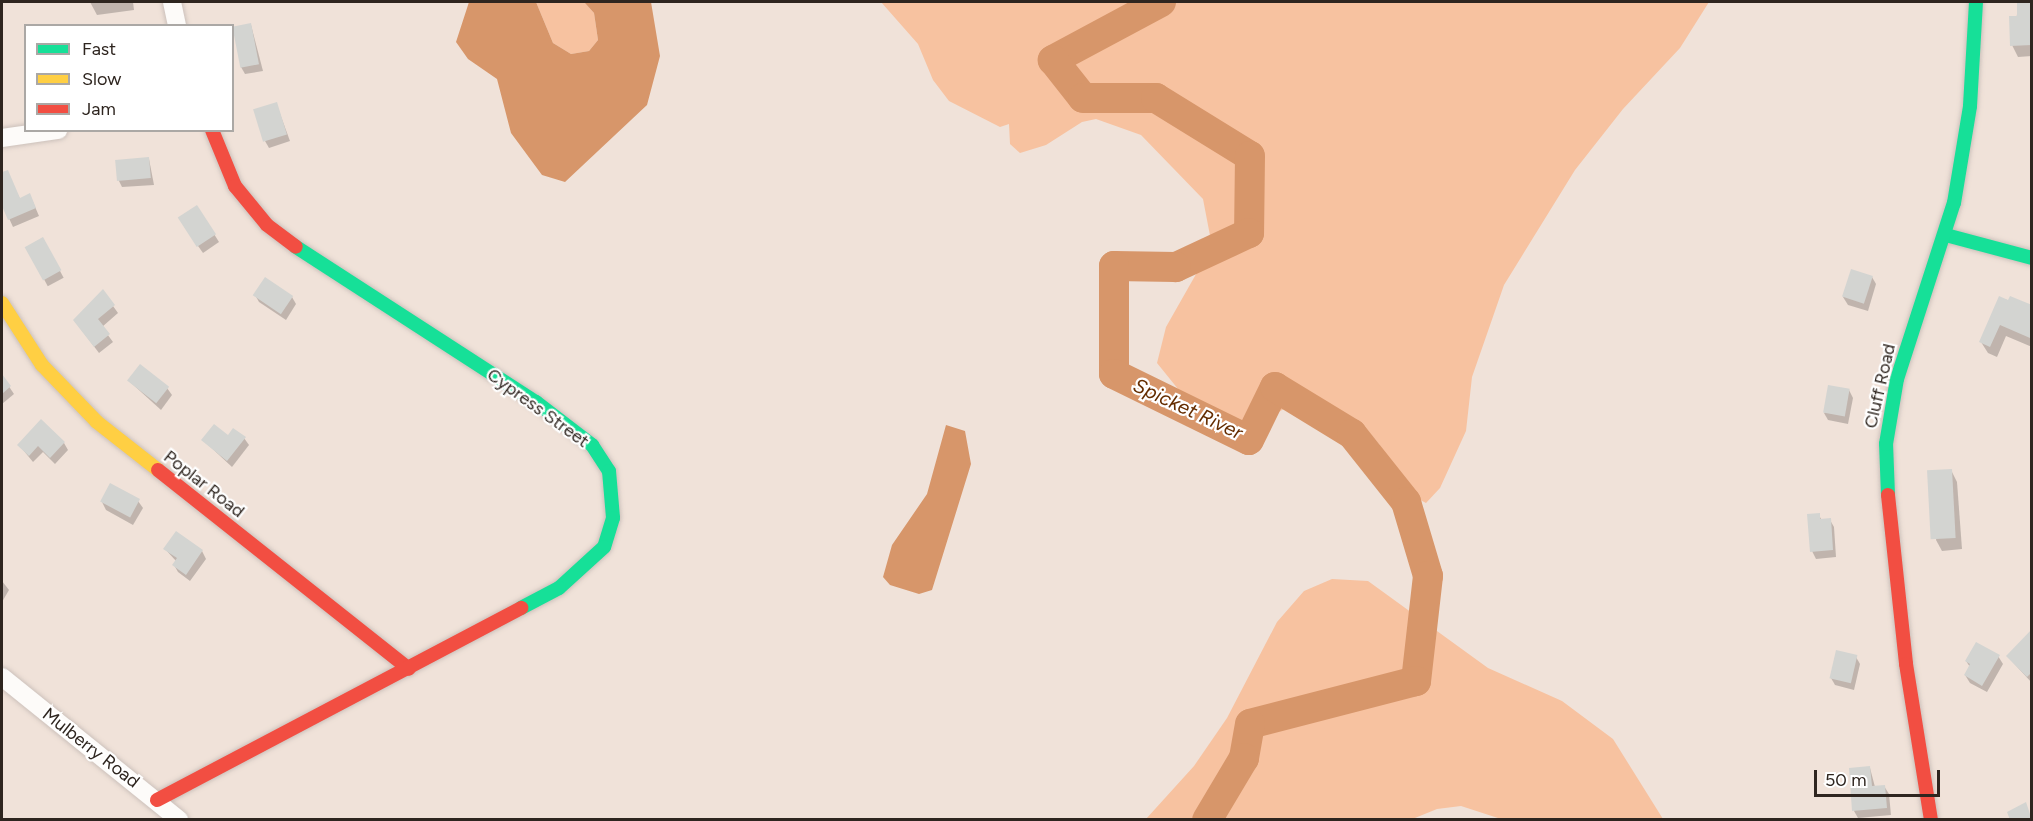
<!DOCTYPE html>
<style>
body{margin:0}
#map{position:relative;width:2033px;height:821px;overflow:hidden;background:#f0e2d9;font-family:Figtree,sans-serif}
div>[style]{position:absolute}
.green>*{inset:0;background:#f7c2a0}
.water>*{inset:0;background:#d7966a}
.shadow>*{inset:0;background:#0003;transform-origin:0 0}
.river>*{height:30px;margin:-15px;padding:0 15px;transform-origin:15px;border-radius:15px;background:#d7966a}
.building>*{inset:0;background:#d3d4d1;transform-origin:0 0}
.roads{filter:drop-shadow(0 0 2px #ccc1bb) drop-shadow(0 0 2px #ccc1bb)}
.street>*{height:18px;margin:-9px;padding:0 9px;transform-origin:9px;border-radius:9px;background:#fdfbf9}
.fast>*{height:14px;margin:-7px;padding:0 7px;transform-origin:7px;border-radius:7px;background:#16e098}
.slow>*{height:14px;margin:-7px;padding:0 7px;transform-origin:7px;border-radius:7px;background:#ffcf43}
.jam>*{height:14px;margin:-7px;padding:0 7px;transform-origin:7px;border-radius:7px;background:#f24e42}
span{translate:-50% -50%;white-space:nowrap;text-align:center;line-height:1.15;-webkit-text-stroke:4.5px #fff;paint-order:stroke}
.street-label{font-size:18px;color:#2e251f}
.water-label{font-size:20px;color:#652d00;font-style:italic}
.frame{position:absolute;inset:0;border:3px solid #2e251f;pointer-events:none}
.legend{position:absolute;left:24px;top:24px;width:210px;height:108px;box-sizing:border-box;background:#fff;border:2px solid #aba8a5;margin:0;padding:8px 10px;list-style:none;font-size:18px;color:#2e251f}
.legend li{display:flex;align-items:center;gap:12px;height:30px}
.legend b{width:30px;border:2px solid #aba8a5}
.scale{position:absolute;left:1814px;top:770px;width:126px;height:27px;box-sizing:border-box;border:3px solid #2e251f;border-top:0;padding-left:8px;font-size:18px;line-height:21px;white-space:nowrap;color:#2e251f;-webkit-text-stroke:4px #fff;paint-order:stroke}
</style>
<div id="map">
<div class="green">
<div style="clip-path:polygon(536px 2px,584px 2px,594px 13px,598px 40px,589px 51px,571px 54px,553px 43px)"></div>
<div style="clip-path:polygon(881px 2px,1709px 2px,1680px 48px,1623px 109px,1575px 170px,1504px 285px,1472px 377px,1466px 431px,1440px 488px,1426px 503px,1409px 494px,1379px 444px,1362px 424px,1308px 402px,1289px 406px,1235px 437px,1212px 431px,1157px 363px,1166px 327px,1212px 246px,1203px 199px,1141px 135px,1096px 119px,1082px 122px,1046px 145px,1020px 153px,1010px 144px,1009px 124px,1000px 127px,949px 101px,933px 80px,918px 44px)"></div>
<div style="clip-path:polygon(1332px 579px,1368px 581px,1488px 668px,1562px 701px,1613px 739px,1663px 819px,1501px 819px,1461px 806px,1437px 809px,1410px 820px,1146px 819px,1194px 766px,1227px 718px,1277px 622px,1304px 591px)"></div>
</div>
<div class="water">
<div style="clip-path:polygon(469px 2px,536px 2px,553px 43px,571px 54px,589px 51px,598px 40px,594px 13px,584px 2px,651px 2px,660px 56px,647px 105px,565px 182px,542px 175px,511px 133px,497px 79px,468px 59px,456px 42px)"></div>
<div style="clip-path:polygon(946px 425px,965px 431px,971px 464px,932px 590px,919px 594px,890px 585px,883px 577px,892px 545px,927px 494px)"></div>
</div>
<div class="shadow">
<div style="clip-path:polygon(90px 2px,133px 2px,134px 10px,97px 15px)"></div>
<div style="clip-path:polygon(2019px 2px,2032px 2px,2032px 56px,2018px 57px,2012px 45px)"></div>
<div style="clip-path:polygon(251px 25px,263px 71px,245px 74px,241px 67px)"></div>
<div style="clip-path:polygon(276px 103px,290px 141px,269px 148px,265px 141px)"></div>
<div style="clip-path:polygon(149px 159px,154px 185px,122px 187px,118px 179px)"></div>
<div style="clip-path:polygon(7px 172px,20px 199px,33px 202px,39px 216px,13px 227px,2px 203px,2px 174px)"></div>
<div style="clip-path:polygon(197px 207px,219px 242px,203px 253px,184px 226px)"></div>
<div style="left:43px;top:239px;width:44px;height:18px;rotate:62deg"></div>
<div style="clip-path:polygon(1872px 277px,1876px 284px,1868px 311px,1848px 305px,1843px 297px)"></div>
<div style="clip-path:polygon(103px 292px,118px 313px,102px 327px,113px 342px,99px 353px,74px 320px)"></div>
<div style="clip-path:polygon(255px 295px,292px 297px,296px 304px,286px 320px,259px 302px)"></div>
<div style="clip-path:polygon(2000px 298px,2032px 307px,2032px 347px,2006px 336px,1997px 357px,1988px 353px,1981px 342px)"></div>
<div style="clip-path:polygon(2px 376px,14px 394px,2px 404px)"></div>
<div style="clip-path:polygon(129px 381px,167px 388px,172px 395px,161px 410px)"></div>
<div style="clip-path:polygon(1849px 390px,1853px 398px,1848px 424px,1828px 420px,1824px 413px)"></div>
<div style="clip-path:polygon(228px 437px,244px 438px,249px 445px,232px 467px,203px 440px)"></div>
<div style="clip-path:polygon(64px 443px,68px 450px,55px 464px,43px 452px,33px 462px,19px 445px)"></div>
<div style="clip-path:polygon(1951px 470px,1957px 482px,1962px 549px,1942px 551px,1936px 540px)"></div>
<div style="clip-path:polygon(138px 501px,143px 508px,133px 525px,106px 510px,102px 502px)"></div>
<div style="clip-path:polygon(1819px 515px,1822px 521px,1830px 520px,1834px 527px,1836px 557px,1816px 559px,1812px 551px)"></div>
<div style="clip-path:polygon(165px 549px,202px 551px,206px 559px,190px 581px,178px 572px,174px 565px,176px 561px)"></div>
<div style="clip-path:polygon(2px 581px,9px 590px,2px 602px)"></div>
<div style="clip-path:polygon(2032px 631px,2032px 683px,2008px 657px)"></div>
<div style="clip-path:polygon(1998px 656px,2003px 664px,1987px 692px,1970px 683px,1965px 675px,1970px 667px,1966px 661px)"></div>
<div style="clip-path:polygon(1856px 657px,1860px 664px,1854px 690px,1835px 685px,1831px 678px)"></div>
<div style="clip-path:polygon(1870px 768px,1875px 787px,1884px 786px,1889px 794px,1891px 815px,1858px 818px,1854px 811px)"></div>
</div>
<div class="river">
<div style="left:1161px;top:2px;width:123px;rotate:151.8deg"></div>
<div style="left:1053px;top:60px;width:48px;rotate:51.7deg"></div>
<div style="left:1083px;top:98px;width:73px"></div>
<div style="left:1156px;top:98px;width:110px;rotate:31.7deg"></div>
<div style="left:1250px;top:156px;width:77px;rotate:90.7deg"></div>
<div style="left:1249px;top:233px;width:81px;rotate:155deg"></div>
<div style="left:1176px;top:267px;width:62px;rotate:-179.1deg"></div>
<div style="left:1114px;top:266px;width:108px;rotate:90deg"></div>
<div style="left:1114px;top:374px;width:150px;rotate:26.1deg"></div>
<div style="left:1249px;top:440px;width:59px;rotate:-63.9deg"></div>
<div style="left:1275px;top:387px;width:90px;rotate:31.4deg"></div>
<div style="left:1352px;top:434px;width:87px;rotate:51.5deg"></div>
<div style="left:1406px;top:502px;width:77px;rotate:73.4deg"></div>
<div style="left:1428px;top:576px;width:106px;rotate:96.5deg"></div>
<div style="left:1416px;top:681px;width:171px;rotate:165.5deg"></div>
<div style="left:1250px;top:724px;width:35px;rotate:100deg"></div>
<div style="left:1244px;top:758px;width:72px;rotate:120.8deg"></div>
</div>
<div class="building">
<div style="clip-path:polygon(2017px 2px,2032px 2px,2032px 45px,2010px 46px,2009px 16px,2017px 16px)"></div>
<div style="left:251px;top:23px;width:42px;height:19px;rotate:79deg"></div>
<div style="left:277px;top:102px;width:34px;height:25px;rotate:73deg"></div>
<div style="left:149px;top:157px;width:21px;height:34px;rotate:85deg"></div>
<div style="clip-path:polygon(8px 170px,20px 198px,30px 193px,36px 208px,8px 220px,2px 206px,2px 172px)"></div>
<div style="left:197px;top:205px;width:35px;height:23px;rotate:57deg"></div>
<div style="left:43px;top:237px;width:38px;height:21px;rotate:61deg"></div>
<div style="left:1851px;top:269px;width:23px;height:29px;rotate:18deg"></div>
<div style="left:265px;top:277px;width:34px;height:22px;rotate:34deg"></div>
<div style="clip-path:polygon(103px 289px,115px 305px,98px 319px,110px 334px,94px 347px,73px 320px)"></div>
<div style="clip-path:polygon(1999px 296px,2008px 300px,2010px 296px,2032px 305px,2030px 338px,2000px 325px,1990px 347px,1979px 342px)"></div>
<div style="left:140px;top:364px;width:37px;height:21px;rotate:38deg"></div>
<div style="clip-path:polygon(2px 374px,11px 386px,2px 394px)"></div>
<div style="left:1828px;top:385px;width:22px;height:28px;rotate:10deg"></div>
<div style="clip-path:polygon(41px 419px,65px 442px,50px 458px,38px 446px,29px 456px,17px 445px)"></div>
<div style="clip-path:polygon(214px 424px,228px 435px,233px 428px,246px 437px,227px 461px,201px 440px)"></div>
<div style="left:1952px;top:469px;width:69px;height:25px;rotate:87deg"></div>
<div style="left:110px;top:483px;width:34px;height:21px;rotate:28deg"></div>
<div style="clip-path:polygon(1820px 513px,1820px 519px,1831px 518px,1833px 550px,1810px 552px,1807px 514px)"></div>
<div style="clip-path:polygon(176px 531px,203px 550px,186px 575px,172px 565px,177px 558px,163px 549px)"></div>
<div style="clip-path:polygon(2032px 629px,2032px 672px,2027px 677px,2006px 656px)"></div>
<div style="clip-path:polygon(1976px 642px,2000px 655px,1982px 686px,1964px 675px,1970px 664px,1965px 661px)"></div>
<div style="left:1836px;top:650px;width:22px;height:29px;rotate:13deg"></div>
<div style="clip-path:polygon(1870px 766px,1872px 786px,1885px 785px,1887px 808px,1852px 811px,1849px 768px)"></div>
<div style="clip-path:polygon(2026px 802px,2032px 820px,2010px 820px,2007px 812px)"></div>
</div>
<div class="roads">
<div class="street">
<div style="left:172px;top:2px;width:25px;rotate:78deg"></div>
<div style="left:2px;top:138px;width:57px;rotate:-8.1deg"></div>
<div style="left:2px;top:677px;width:228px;rotate:38.9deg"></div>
</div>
<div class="fast">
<div style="left:1946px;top:235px;width:89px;rotate:15deg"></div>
<div style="left:296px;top:247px;width:286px;rotate:32.9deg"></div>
<div style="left:536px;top:402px;width:71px;rotate:37.5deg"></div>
<div style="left:592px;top:445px;width:31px;rotate:57deg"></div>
<div style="left:609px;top:471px;width:47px;rotate:85.1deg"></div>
<div style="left:613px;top:518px;width:30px;rotate:107deg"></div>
<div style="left:604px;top:547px;width:61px;rotate:137.7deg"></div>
<div style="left:559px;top:588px;width:43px;rotate:152.2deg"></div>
<div style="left:1888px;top:495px;width:51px;rotate:-92.2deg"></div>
<div style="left:1886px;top:444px;width:66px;rotate:-80.4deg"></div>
<div style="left:1897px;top:379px;width:185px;rotate:-72.1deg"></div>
<div style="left:1954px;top:203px;width:98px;rotate:-80.6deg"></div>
<div style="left:1970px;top:106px;width:104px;rotate:-86.7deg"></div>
</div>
<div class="slow">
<div style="left:2px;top:303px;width:74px;rotate:57.2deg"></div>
<div style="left:42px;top:365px;width:79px;rotate:46deg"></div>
<div style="left:97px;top:422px;width:78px;rotate:38.2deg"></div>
</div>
<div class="jam">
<div style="left:212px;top:130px;width:61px;rotate:67.7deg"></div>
<div style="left:235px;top:186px;width:50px;rotate:50.6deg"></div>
<div style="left:267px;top:225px;width:36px;rotate:37deg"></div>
<div style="left:158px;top:470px;width:320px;rotate:38.4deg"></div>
<div style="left:1888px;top:495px;width:170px;rotate:83.9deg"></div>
<div style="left:1906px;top:664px;width:158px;rotate:80.9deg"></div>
<div style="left:157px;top:800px;width:412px;rotate:-27.8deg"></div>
</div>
</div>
<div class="street-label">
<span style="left:1880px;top:386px;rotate:-77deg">Cluff Road</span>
<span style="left:538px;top:408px;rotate:36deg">Cypress Street</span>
<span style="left:204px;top:484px;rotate:38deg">Poplar Road</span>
<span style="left:91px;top:748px;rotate:38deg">Mulberry Road</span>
</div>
<div class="water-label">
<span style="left:1188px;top:409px;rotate:25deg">Spicket River</span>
</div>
<div class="frame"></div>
<ul class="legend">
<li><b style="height:8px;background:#16e098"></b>Fast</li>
<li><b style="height:8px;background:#ffcf43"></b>Slow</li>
<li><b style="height:8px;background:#f24e42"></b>Jam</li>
</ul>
<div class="scale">50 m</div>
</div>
